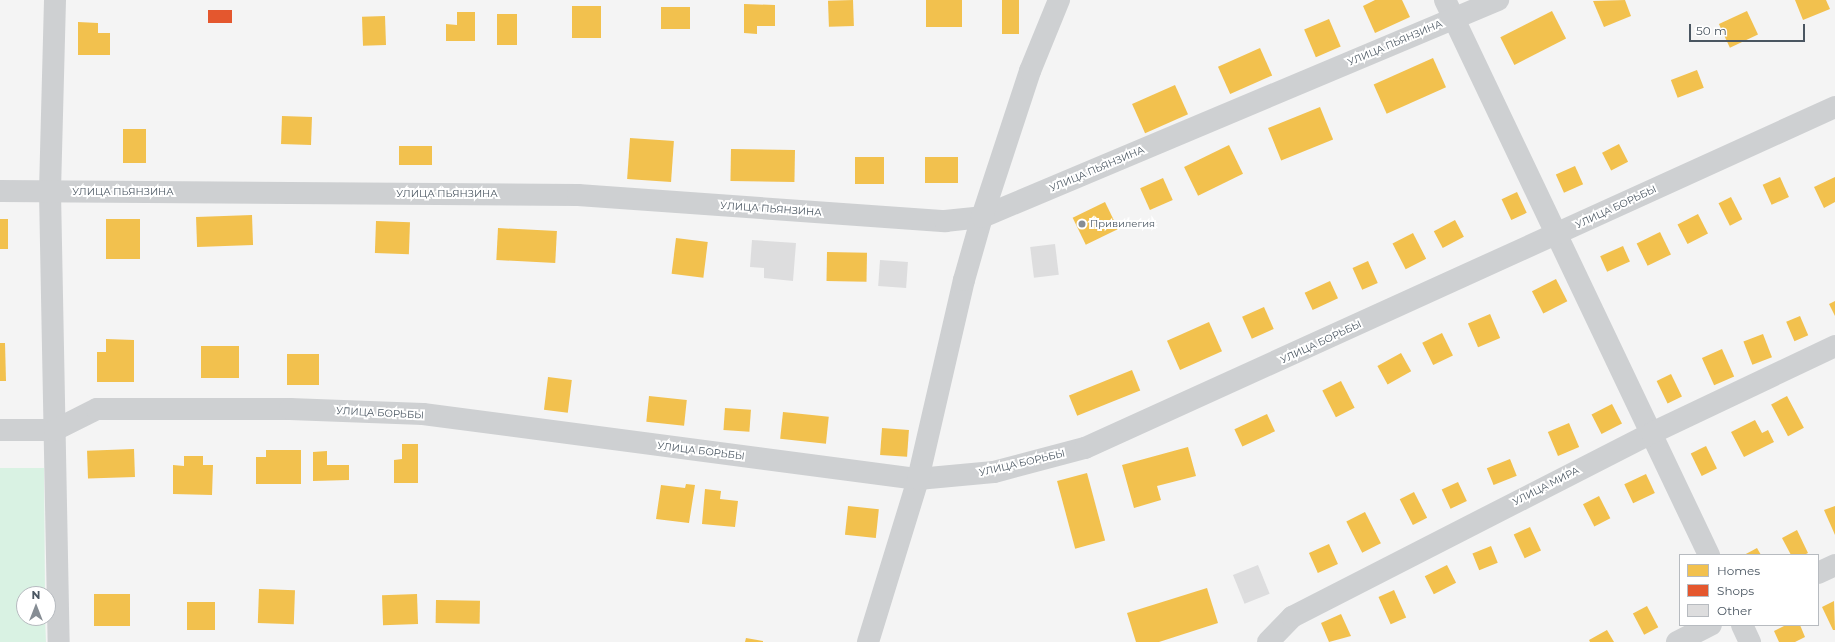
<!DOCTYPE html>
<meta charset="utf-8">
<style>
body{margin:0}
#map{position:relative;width:1835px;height:642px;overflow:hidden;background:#f4f4f4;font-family:Montserrat,sans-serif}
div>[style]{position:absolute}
.green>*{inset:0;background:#d9f2e3}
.homes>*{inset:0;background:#f2c14e;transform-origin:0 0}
.shops>*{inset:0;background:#e4572e;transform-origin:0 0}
.building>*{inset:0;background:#ddddde;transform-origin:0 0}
.minor>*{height:22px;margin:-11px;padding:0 11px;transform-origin:11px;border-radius:11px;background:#ced0d2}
.dots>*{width:11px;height:11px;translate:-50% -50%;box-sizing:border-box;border:2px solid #fff;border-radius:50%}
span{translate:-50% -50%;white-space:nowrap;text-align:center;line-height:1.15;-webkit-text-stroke:4px #fff;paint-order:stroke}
.street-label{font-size:10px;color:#4a5661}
.poi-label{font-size:10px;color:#4a5661}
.left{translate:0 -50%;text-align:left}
.legend{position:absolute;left:1679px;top:554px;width:140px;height:72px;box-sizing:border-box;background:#fff;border:1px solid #b7bbc0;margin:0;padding:5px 7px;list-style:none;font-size:12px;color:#4a5661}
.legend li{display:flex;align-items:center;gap:8px;height:20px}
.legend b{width:20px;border:1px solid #b7bbc0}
.north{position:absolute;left:16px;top:586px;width:40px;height:40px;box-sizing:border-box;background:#fff;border:1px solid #b7bbc0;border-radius:50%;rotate:0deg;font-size:11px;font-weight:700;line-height:16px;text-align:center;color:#4a5661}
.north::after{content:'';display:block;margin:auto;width:14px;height:18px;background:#868d94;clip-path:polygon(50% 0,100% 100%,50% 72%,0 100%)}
.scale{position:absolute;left:1689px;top:24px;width:116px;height:18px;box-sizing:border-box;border:2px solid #4a5661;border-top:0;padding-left:5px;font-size:12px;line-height:14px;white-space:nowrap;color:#4a5661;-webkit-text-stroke:3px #fff;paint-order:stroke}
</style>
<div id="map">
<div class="green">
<div style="clip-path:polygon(0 468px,44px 468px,45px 594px,24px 594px,24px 618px,45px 618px,46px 642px,0 642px)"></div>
</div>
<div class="homes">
<div style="left:853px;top:0;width:26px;height:25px;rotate:88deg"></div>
<div style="left:926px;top:0;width:36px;height:27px"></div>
<div style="left:1002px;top:0;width:17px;height:34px"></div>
<div style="clip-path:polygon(1375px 0,1402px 0,1410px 17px,1375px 33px,1363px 6px)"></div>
<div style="clip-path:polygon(1625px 0,1631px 16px,1604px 27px,1593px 1px)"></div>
<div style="clip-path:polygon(1795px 0,1826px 0,1830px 9px,1803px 20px)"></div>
<div style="clip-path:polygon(744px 4px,775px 5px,775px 26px,757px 26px,757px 34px,744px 33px)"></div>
<div style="left:572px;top:6px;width:29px;height:32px"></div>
<div style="left:661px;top:7px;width:29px;height:22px"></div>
<div style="left:1552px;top:11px;width:31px;height:58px;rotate:63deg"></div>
<div style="left:1747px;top:11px;width:26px;height:31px;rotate:65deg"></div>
<div style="clip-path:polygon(457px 12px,475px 12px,475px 41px,446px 41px,446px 24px,457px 25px)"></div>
<div style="left:517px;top:14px;width:31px;height:20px;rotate:90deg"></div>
<div style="left:385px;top:16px;width:29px;height:23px;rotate:88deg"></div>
<div style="left:1329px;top:19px;width:30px;height:27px;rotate:67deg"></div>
<div style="clip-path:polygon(78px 22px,98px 23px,98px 33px,110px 33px,110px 55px,78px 55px)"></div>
<div style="left:1260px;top:48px;width:30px;height:46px;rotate:66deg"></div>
<div style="left:1433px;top:58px;width:32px;height:65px;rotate:66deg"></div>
<div style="left:1697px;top:70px;width:19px;height:28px;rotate:69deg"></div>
<div style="left:1175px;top:85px;width:32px;height:47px;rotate:66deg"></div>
<div style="left:1320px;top:107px;width:35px;height:56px;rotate:68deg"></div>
<div style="left:282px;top:116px;width:30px;height:28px;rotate:2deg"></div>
<div style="left:146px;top:129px;width:34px;height:23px;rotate:90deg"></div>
<div style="left:630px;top:138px;width:44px;height:41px;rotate:4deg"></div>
<div style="left:1619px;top:144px;width:20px;height:19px;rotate:63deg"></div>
<div style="left:1229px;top:145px;width:32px;height:50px;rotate:64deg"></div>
<div style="left:399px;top:146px;width:33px;height:19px"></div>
<div style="left:731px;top:149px;width:64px;height:32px;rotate:1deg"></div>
<div style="left:855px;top:157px;width:29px;height:27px"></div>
<div style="left:925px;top:157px;width:33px;height:26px"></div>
<div style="left:1575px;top:166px;width:20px;height:21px;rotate:66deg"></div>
<div style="left:1780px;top:177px;width:22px;height:19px;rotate:66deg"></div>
<div style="clip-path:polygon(1835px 177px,1835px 202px,1824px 208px,1814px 187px)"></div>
<div style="left:1163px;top:178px;width:24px;height:25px;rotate:66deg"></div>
<div style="left:1517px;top:192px;width:23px;height:17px;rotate:65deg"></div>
<div style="left:1731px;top:197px;width:25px;height:14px;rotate:63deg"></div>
<div style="left:1105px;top:202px;width:30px;height:36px;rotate:64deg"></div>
<div style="left:1698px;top:214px;width:22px;height:23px;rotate:63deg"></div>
<div style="left:252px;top:215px;width:30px;height:56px;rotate:88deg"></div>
<div style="left:0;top:219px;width:8px;height:30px"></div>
<div style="left:106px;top:219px;width:34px;height:40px"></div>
<div style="left:1455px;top:220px;width:19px;height:24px;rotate:62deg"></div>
<div style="left:376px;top:221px;width:34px;height:32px;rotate:2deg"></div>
<div style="left:498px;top:228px;width:59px;height:32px;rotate:3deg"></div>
<div style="left:1660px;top:232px;width:25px;height:26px;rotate:64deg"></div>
<div style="left:1413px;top:233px;width:29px;height:23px;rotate:63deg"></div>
<div style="left:676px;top:238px;width:32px;height:36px;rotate:7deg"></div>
<div style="left:1623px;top:246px;width:17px;height:25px;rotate:66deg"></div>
<div style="left:827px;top:252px;width:40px;height:29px;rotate:1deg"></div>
<div style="left:1368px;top:261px;width:24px;height:17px;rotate:66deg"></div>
<div style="left:1556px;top:279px;width:25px;height:27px;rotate:63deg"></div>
<div style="left:1330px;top:281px;width:19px;height:28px;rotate:65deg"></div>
<div style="clip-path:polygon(1835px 301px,1835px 316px,1829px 304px)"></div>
<div style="left:1264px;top:307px;width:24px;height:24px;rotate:66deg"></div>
<div style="left:1490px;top:314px;width:26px;height:24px;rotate:67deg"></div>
<div style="left:1800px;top:316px;width:21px;height:15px;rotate:67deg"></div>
<div style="left:1209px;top:322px;width:32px;height:46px;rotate:66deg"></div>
<div style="left:1442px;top:333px;width:25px;height:22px;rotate:64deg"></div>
<div style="left:1763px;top:334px;width:25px;height:21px;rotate:69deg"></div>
<div style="clip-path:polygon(106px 339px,134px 340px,134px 382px,97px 382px,97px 352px,106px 352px)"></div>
<div style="clip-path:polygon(0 343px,5px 343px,6px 381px,0 381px)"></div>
<div style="left:239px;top:346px;width:32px;height:38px;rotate:90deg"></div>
<div style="left:1722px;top:349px;width:30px;height:22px;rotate:66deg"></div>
<div style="left:1401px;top:353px;width:21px;height:27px;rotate:61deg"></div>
<div style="left:287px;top:354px;width:32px;height:31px"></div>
<div style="left:1132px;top:370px;width:22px;height:68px;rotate:68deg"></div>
<div style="left:1671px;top:374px;width:25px;height:16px;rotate:64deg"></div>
<div style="left:548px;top:377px;width:24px;height:33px;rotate:7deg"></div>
<div style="left:1341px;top:381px;width:30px;height:21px;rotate:63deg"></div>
<div style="left:649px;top:396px;width:38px;height:26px;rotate:6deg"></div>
<div style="left:1787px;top:396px;width:36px;height:18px;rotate:62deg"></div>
<div style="left:1612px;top:404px;width:22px;height:23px;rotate:63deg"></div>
<div style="left:725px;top:408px;width:26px;height:22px;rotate:4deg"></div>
<div style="left:783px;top:412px;width:46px;height:27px;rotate:6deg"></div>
<div style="left:1267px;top:414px;width:19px;height:36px;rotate:65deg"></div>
<div style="clip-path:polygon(1755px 420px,1762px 433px,1768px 430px,1774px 442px,1744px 457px,1731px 432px)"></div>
<div style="left:1569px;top:423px;width:26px;height:23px;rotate:67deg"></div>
<div style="left:882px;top:428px;width:27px;height:27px;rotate:4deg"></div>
<div style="clip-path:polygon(402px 444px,418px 444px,418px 483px,394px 483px,394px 460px,402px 459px)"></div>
<div style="left:1706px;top:446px;width:25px;height:17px;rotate:64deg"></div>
<div style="clip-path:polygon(1188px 447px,1196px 476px,1157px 486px,1161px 500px,1134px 508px,1122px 465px)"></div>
<div style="left:134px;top:449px;width:28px;height:47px;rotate:88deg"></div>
<div style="clip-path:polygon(266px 450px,301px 450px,301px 484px,256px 484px,256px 457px,266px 457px)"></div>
<div style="clip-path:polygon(327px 451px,327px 465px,349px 465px,349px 480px,313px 481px,313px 452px)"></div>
<div style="clip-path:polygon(184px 456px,203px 456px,203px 465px,213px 465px,212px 495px,173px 494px,173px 465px,184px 466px)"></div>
<div style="left:1510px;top:459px;width:18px;height:25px;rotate:68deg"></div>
<div style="left:1087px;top:473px;width:70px;height:31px;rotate:75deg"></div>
<div style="left:1646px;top:474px;width:21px;height:24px;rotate:65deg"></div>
<div style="left:1458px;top:482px;width:21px;height:18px;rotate:65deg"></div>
<div style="clip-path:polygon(686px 484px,695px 485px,689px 523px,656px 519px,661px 485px,685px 488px)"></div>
<div style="clip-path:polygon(705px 489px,721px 491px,720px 499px,738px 501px,735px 527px,702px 524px)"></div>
<div style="left:1414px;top:492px;width:29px;height:16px;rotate:63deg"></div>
<div style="left:1599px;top:496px;width:25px;height:18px;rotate:63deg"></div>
<div style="left:848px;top:506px;width:31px;height:29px;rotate:6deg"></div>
<div style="clip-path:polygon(1835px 506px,1835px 535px,1824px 510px)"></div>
<div style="left:1365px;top:512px;width:35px;height:21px;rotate:63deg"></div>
<div style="left:1530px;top:527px;width:26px;height:18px;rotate:65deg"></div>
<div style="clip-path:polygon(1797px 530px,1808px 553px,1804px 555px,1791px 555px,1782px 538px)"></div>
<div style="left:1329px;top:544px;width:22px;height:22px;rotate:66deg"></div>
<div style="left:1491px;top:546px;width:18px;height:20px;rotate:68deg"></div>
<div style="clip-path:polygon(1757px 548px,1761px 555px,1744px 555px)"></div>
<div style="left:1447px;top:565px;width:20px;height:25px;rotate:63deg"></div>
<div style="clip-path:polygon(1207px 588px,1218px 623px,1159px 642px,1136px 642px,1127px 613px)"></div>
<div style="left:259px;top:589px;width:36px;height:34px;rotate:2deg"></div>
<div style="left:1394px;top:590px;width:30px;height:17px;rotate:66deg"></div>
<div style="left:94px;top:594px;width:36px;height:32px"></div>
<div style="left:417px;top:594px;width:30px;height:35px;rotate:88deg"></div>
<div style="left:436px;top:600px;width:44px;height:23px;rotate:1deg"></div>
<div style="clip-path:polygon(1834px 601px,1835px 630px,1833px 630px,1822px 607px)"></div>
<div style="left:187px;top:602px;width:28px;height:28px"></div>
<div style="left:1647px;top:606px;width:24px;height:16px;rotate:62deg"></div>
<div style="clip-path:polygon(1341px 614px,1351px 636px,1329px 642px,1321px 623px)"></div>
<div style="clip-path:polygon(1786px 625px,1800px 625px,1805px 637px,1795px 642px,1779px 642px,1774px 631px)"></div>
<div style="clip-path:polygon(1607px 630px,1614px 642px,1590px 642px,1589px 640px)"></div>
<div style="clip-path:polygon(746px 638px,763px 641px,763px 642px,745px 642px)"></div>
</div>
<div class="shops">
<div style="left:208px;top:10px;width:24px;height:13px"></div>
</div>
<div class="building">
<div style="clip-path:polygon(752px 240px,796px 243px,793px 281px,764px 278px,764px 268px,750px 267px)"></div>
<div style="left:1055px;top:244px;width:31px;height:25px;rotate:83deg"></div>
<div style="left:880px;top:260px;width:28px;height:26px;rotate:4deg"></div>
<div style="left:1258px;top:565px;width:31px;height:27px;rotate:68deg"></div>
</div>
<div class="minor">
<div style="left:55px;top:0;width:192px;rotate:91.5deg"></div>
<div style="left:50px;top:192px;width:450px;rotate:88.9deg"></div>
<div style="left:1445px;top:0;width:615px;rotate:64.56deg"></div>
<div style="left:0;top:191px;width:578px;rotate:0.4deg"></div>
<div style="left:578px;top:195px;width:368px;rotate:4.1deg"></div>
<div style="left:945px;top:221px;width:37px;rotate:-6deg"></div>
<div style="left:982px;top:217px;width:560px;rotate:-22.81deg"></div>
<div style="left:0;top:430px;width:55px"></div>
<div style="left:55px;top:430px;width:47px;rotate:-26.6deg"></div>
<div style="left:97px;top:409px;width:193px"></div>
<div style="left:290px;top:409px;width:133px;rotate:2.2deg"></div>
<div style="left:423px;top:414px;width:499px;rotate:7.5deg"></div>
<div style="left:918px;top:479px;width:76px;rotate:-5.3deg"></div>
<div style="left:994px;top:472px;width:94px;rotate:-14.8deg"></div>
<div style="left:1085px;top:448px;width:824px;rotate:-24.45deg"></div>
<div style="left:1818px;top:573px;width:19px;rotate:-25deg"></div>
<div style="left:1742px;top:625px;width:19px;rotate:65deg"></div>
<div style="left:868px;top:642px;width:170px;rotate:-72.9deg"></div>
<div style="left:918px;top:479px;width:204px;rotate:-77deg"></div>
<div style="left:964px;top:280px;width:66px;rotate:-74.1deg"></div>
<div style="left:982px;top:217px;width:154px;rotate:-71.8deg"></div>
<div style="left:1030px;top:71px;width:77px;rotate:-67.8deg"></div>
<div style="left:1268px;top:642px;width:35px;rotate:-46deg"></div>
<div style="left:1292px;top:617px;width:404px;rotate:-27.1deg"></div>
<div style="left:1652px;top:433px;width:203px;rotate:-25.4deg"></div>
<div style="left:1677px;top:642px;width:38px;rotate:-27deg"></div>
</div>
<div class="dots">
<div style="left:1082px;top:224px;background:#868d94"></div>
</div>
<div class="street-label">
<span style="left:1395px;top:43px;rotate:-23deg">УЛИЦА ПЬЯНЗИНА</span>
<span style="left:1097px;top:169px;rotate:-23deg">УЛИЦА ПЬЯНЗИНА</span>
<span style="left:123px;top:192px">УЛИЦА ПЬЯНЗИНА</span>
<span style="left:447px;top:194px">УЛИЦА ПЬЯНЗИНА</span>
<span style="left:1616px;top:207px;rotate:-25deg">УЛИЦА БОРЬБЫ</span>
<span style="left:771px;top:209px;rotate:4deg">УЛИЦА ПЬЯНЗИНА</span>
<span style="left:1321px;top:342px;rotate:-25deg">УЛИЦА БОРЬБЫ</span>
<span style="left:380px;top:413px;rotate:3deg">УЛИЦА БОРЬБЫ</span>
<span style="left:701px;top:451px;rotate:7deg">УЛИЦА БОРЬБЫ</span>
<span style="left:1022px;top:463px;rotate:-13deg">УЛИЦА БОРЬБЫ</span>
<span style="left:1546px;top:486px;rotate:-27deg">УЛИЦА МИРА</span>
</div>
<div class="poi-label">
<span class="left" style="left:1090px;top:224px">Привилегия</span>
</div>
<ul class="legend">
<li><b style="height:11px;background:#f2c14e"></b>Homes</li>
<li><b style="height:11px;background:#e4572e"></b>Shops</li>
<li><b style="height:11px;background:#ddddde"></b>Other</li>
</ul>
<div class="north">N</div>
<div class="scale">50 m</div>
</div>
